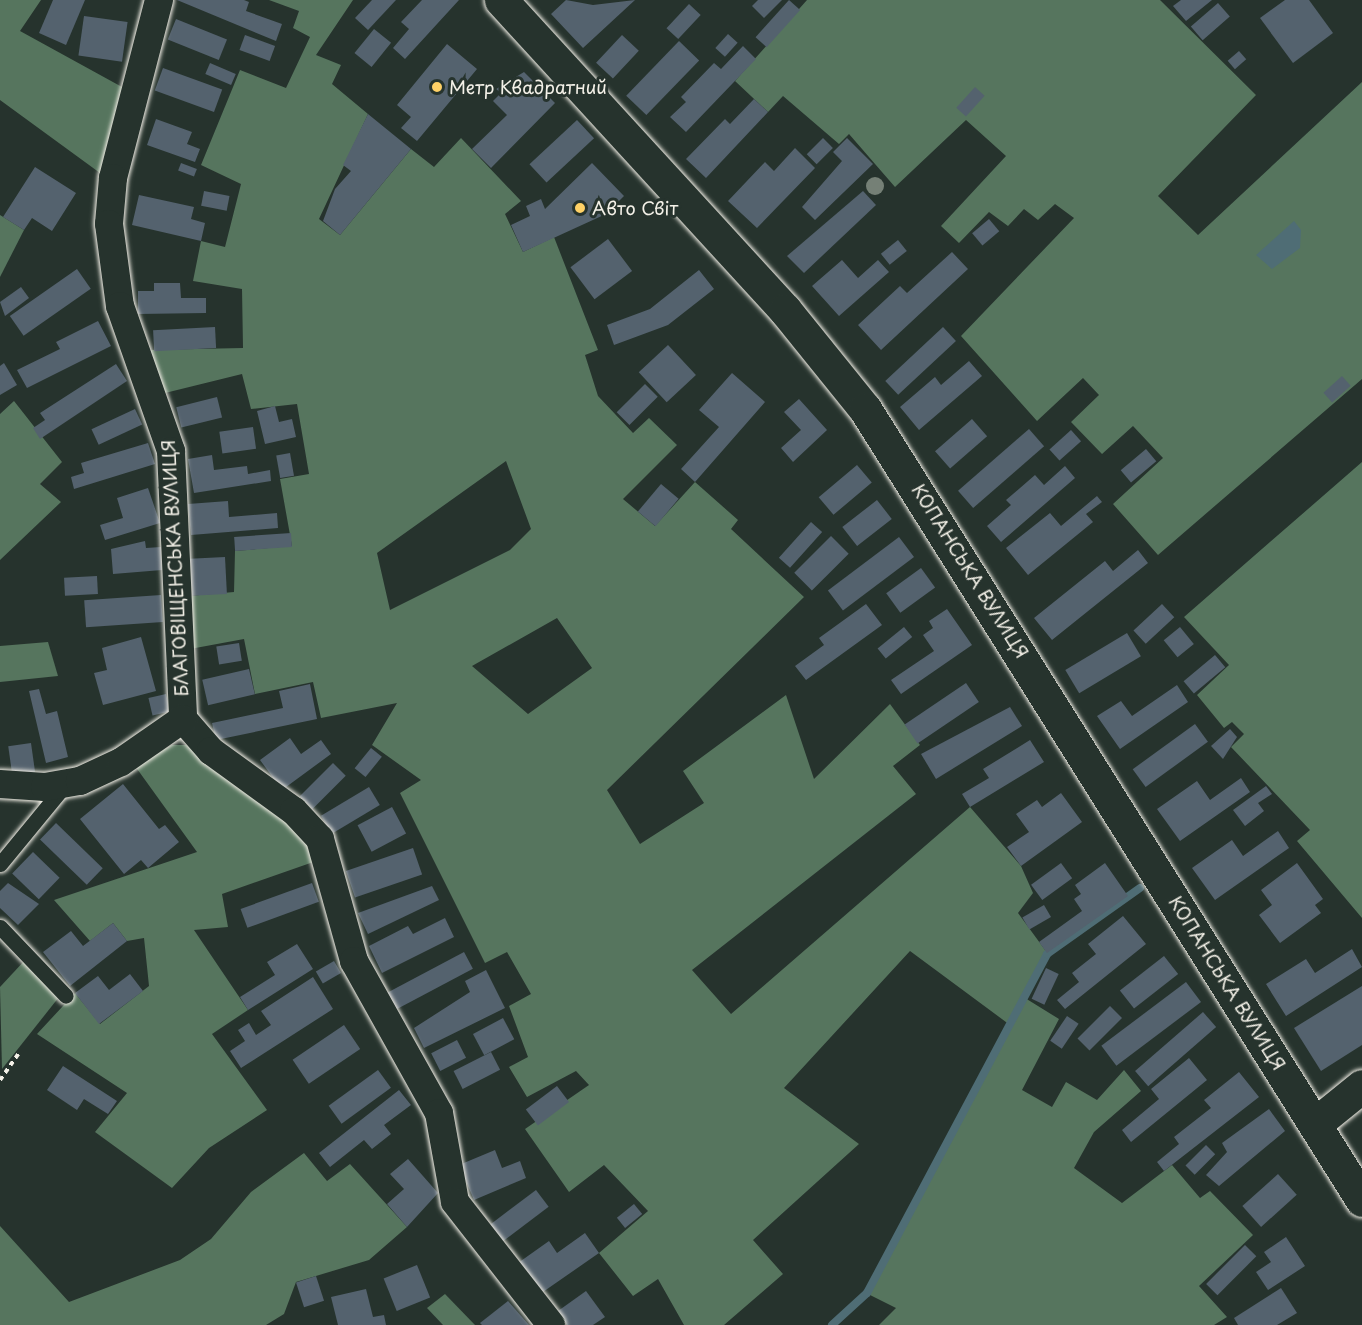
<!DOCTYPE html>
<meta charset="utf-8">
<style>
body{margin:0}
#map{position:relative;width:1362px;height:1325px;overflow:hidden;background:#26332d;font-family:"Playpen Sans",sans-serif}
div>[style]{position:absolute}
.green>*{inset:0;background:#56755e}
.water>*{inset:0;background:#4f6d75}
.stream>*{height:8px;margin:-4px;padding:0 4px;transform-origin:4px;border-radius:4px;background:#4f6d75}
.building>*{inset:0;background:#54626e;transform-origin:0 0}
.path>*{height:4px;margin-top:-2px;transform-origin:0;background:repeating-linear-gradient(90deg,#f4f1e8 0 4.5px,transparent 0 9px)}
.roads{filter:drop-shadow(0 0 2px #f4f1e8) drop-shadow(0 0 2px #f4f1e8)}
.service>*{height:15px;margin:-7.5px;padding:0 7.5px;transform-origin:7.5px;border-radius:7.5px;background:#26332d}
.minor>*{height:28px;margin:-14px;padding:0 14px;transform-origin:14px;border-radius:14px;background:#26332d}
.tertiary>*{height:33px;margin:-16.5px;padding:0 16.5px;transform-origin:16.5px;border-radius:16.5px;background:#26332d}
.trunk>*{height:33px;margin:-16.5px;padding:0 16.5px;transform-origin:16.5px;border-radius:16.5px;background:#26332d}
.trees>*{width:18px;height:18px;margin:-9px;border-radius:50%;background:#758076}
.dots>*{width:16px;height:16px;translate:-50% -50%;box-sizing:border-box;border:3px solid #26332d;border-radius:50%}
span{translate:-50% -50%;white-space:nowrap;text-align:center;line-height:1.15;-webkit-text-stroke:6px #26332d;paint-order:stroke}
.poi-label{font-size:18px;color:#f4f1e8}
.left{translate:0 -50%;text-align:left}
.street-label{font-size:18px;color:#f4f1e8}
</style>
<div id="map">
<div class="green">
<div style="clip-path:polygon(0 0,41px 0,20px 31px,122px 87px,100px 173px,0 100px)"></div>
<div style="clip-path:polygon(evenodd,269px 0,353px 0,316px 55px,341px 65px,332px 84px,368px 114px,319px 219px,340px 235px,411px 149px,434px 167px,461px 138px,521px 201px,505px 214px,523px 252px,554px 237px,598px 350px,585px 355px,598px 396px,633px 433px,649px 418px,677px 445px,623px 499px,655px 526px,695px 482px,738px 520px,731px 529px,804px 597px,607px 790px,640px 844px,704px 803px,683px 771px,786px 695px,814px 779px,890px 704px,920px 745px,893px 766px,916px 794px,692px 970px,731px 1014px,970px 807px,1021px 866px,1033px 893px,1018px 913px,1048px 954px,1025px 998px,1059px 1019px,1022px 1090px,1052px 1107px,1066px 1082px,1097px 1100px,1124px 1070px,1141px 1091px,1094px 1132px,1074px 1168px,1122px 1203px,1172px 1165px,1200px 1198px,1210px 1191px,1253px 1235px,1199px 1286px,1227px 1317px,1214px 1325px,879px 1325px,896px 1308px,868px 1294px,1010px 1025px,910px 951px,784px 1088px,859px 1144px,753px 1240px,783px 1274px,724px 1325px,684px 1325px,658px 1279px,633px 1296px,599px 1253px,648px 1211px,604px 1165px,569px 1192px,525px 1129px,589px 1085px,576px 1071px,527px 1097px,509px 1067px,528px 1057px,509px 1006px,531px 994px,507px 952px,485px 963px,400px 793px,421px 780px,372px 745px,397px 703px,321px 718px,313px 682px,255px 694px,244px 639px,190px 649px,188px 596px,234px 592px,235px 551px,292px 546px,280px 479px,309px 474px,297px 404px,251px 409px,242px 374px,165px 393px,148px 350px,243px 348px,242px 289px,193px 281px,201px 241px,225px 247px,241px 184px,201px 165px,240px 70px,286px 88px,310px 37px,293px 28px,299px 11px,269px 0,506px 461px,531px 529px,510px 550px,390px 610px,377px 553px,506px 461px,269px 0,557px 618px,592px 668px,528px 714px,472px 666px,557px 618px)"></div>
<div style="clip-path:polygon(807px 0,1160px 0,1256px 95px,1158px 196px,1198px 235px,1362px 82px,1362px 379px,1158px 555px,1113px 504px,1163px 458px,1133px 426px,1102px 454px,1071px 422px,1099px 395px,1083px 378px,1037px 421px,961px 336px,1074px 218px,1055px 204px,1038px 220px,1024px 209px,1008px 226px,989px 212px,959px 243px,941px 226px,1006px 156px,966px 120px,895px 187px,849px 134px,839px 144px,783px 96px,768px 112px,735px 81px)"></div>
<div style="clip-path:polygon(0 215px,24px 230px,0 277px)"></div>
<div style="clip-path:polygon(14px 401px,62px 462px,40px 484px,61px 502px,0 560px,0 414px)"></div>
<div style="clip-path:polygon(1362px 462px,1362px 918px,1297px 841px,1310px 830px,1231px 747px,1244px 734px,1232px 722px,1224px 728px,1197px 695px,1229px 665px,1184px 617px)"></div>
<div style="clip-path:polygon(48px 642px,58px 676px,0 682px,0 646px)"></div>
<div style="clip-path:polygon(172px 745px,186px 745px,290px 821px,319px 860px,222px 894px,228px 927px,194px 930px,248px 1010px,212px 1034px,267px 1110px,209px 1148px,172px 1188px,95px 1132px,127px 1093px,37px 1034px,75px 993px,100px 1024px,149px 986px,144px 938px,127px 941px,113px 923px,90px 941px,54px 900px,197px 852px,135px 766px)"></div>
<div style="clip-path:polygon(26px 959px,59px 997px,2px 1069px,0 987px)"></div>
<div style="clip-path:polygon(304px 1153px,327px 1181px,350px 1164px,407px 1227px,369px 1260px,296px 1282px,284px 1314px,266px 1325px,0 1325px,0 1226px,69px 1302px,180px 1260px,211px 1239px,251px 1192px)"></div>
<div style="clip-path:polygon(445px 1294px,475px 1325px,443px 1325px,427px 1308px)"></div>
</div>
<div class="water">
<div style="clip-path:polygon(1294px 221px,1301px 230px,1300px 248px,1272px 269px,1256px 255px)"></div>
</div>
<div class="stream">
<div style="left:832px;top:1325px;width:47px;rotate:-42.4deg"></div>
<div style="left:867px;top:1293px;width:384px;rotate:-62deg"></div>
<div style="left:1047px;top:954px;width:114px;rotate:-35.4deg"></div>
</div>
<div class="building">
<div style="clip-path:polygon(53px 0,85px 0,66px 45px,39px 33px)"></div>
<div style="clip-path:polygon(177px 0,244px 0,249px 2px,246px 11px,282px 24px,276px 41px)"></div>
<div style="clip-path:polygon(372px 0,396px 0,368px 30px,355px 18px)"></div>
<div style="clip-path:polygon(422px 0,459px 0,405px 59px,393px 48px,409px 29px,401px 22px)"></div>
<div style="clip-path:polygon(566px 0,593px 5px,635px 0,583px 48px,551px 14px)"></div>
<div style="clip-path:polygon(758px 0,782px 0,764px 18px,752px 6px)"></div>
<div style="left:789px;top:0;width:15px;height:50px;rotate:42deg"></div>
<div style="clip-path:polygon(1181px 0,1212px 0,1186px 21px,1173px 6px)"></div>
<div style="clip-path:polygon(1285px 0,1309px 0,1333px 33px,1293px 63px,1260px 18px)"></div>
<div style="left:1218px;top:3px;width:18px;height:36px;rotate:49deg"></div>
<div style="left:689px;top:4px;width:16px;height:33px;rotate:43deg"></div>
<div style="left:84px;top:16px;width:44px;height:40px;rotate:8deg"></div>
<div style="left:176px;top:19px;width:55px;height:22px;rotate:22deg"></div>
<div style="left:374px;top:29px;width:22px;height:31px;rotate:39deg"></div>
<div style="left:728px;top:34px;width:13px;height:19px;rotate:42deg"></div>
<div style="left:245px;top:35px;width:32px;height:16px;rotate:20deg"></div>
<div style="left:622px;top:35px;width:23px;height:38px;rotate:43deg"></div>
<div style="left:679px;top:41px;width:28px;height:76px;rotate:44deg"></div>
<div style="clip-path:polygon(447px 44px,477px 69px,417px 141px,401px 128px,411px 117px,397px 105px)"></div>
<div style="clip-path:polygon(743px 46px,756px 59px,686px 132px,670px 117px,686px 102px,681px 97px,714px 63px,721px 69px)"></div>
<div style="left:1239px;top:51px;width:11px;height:15px;rotate:49deg"></div>
<div style="left:210px;top:63px;width:28px;height:12px;rotate:23deg"></div>
<div style="left:163px;top:68px;width:63px;height:24px;rotate:20deg"></div>
<div style="clip-path:polygon(524px 72px,555px 103px,491px 168px,472px 149px,507px 115px,493px 101px,501px 93px,496px 89px)"></div>
<div style="left:975px;top:87px;width:13px;height:28px;rotate:42deg"></div>
<div style="clip-path:polygon(754px 99px,768px 112px,706px 178px,686px 159px,725px 119px,730px 124px)"></div>
<div style="clip-path:polygon(368px 114px,411px 149px,340px 235px,323px 221px,335px 189px,351px 171px,343px 165px)"></div>
<div style="clip-path:polygon(156px 119px,192px 132px,187px 144px,200px 149px,195px 162px,147px 145px)"></div>
<div style="left:577px;top:120px;width:25px;height:65px;rotate:47deg"></div>
<div style="left:823px;top:138px;width:14px;height:23px;rotate:45deg"></div>
<div style="clip-path:polygon(847px 138px,873px 164px,815px 220px,802px 207px,842px 161px,833px 152px)"></div>
<div style="clip-path:polygon(795px 148px,815px 168px,757px 228px,728px 201px,765px 162px,774px 171px)"></div>
<div style="left:181px;top:163px;width:17px;height:8px;rotate:21deg"></div>
<div style="clip-path:polygon(592px 163px,624px 196px,606px 214px,523px 252px,511px 225px,530px 216px,526px 206px,541px 199px,545px 209px)"></div>
<div style="clip-path:polygon(35px 167px,76px 193px,52px 231px,32px 218px,24px 230px,3px 217px)"></div>
<div style="left:204px;top:191px;width:26px;height:15px;rotate:11deg"></div>
<div style="clip-path:polygon(863px 191px,876px 205px,804px 273px,787px 256px)"></div>
<div style="clip-path:polygon(139px 195px,194px 207px,191px 219px,205px 223px,201px 241px,132px 225px)"></div>
<div style="left:989px;top:219px;width:16px;height:22px;rotate:50deg"></div>
<div style="left:608px;top:239px;width:40px;height:47px;rotate:53deg"></div>
<div style="left:898px;top:240px;width:14px;height:22px;rotate:51deg"></div>
<div style="clip-path:polygon(952px 252px,968px 269px,881px 350px,858px 325px,900px 286px,907px 293px)"></div>
<div style="clip-path:polygon(842px 260px,858px 278px,878px 260px,889px 272px,839px 316px,812px 286px)"></div>
<div style="left:77px;top:269px;width:24px;height:82px;rotate:55deg"></div>
<div style="clip-path:polygon(699px 270px,714px 289px,668px 325px,614px 345px,607px 325px,650px 309px)"></div>
<div style="clip-path:polygon(154px 283px,180px 283px,181px 298px,206px 298px,206px 313px,138px 314px,138px 291px,154px 291px)"></div>
<div style="clip-path:polygon(21px 287px,29px 298px,5px 316px,0 302px)"></div>
<div style="clip-path:polygon(98px 321px,111px 346px,27px 388px,17px 370px,60px 349px,56px 342px)"></div>
<div style="left:215px;top:327px;width:21px;height:62px;rotate:87deg"></div>
<div style="left:943px;top:327px;width:19px;height:79px;rotate:47deg"></div>
<div style="left:668px;top:345px;width:41px;height:40px;rotate:47deg"></div>
<div style="clip-path:polygon(969px 361px,982px 376px,919px 430px,900px 407px,935px 377px,941px 385px)"></div>
<div style="clip-path:polygon(4px 363px,17px 385px,0 395px,0 366px)"></div>
<div style="clip-path:polygon(116px 364px,127px 381px,40px 439px,33px 428px,45px 420px,40px 413px)"></div>
<div style="clip-path:polygon(732px 373px,765px 402px,695px 482px,681px 469px,719px 427px,699px 410px)"></div>
<div style="left:1342px;top:376px;width:13px;height:25px;rotate:48deg"></div>
<div style="left:645px;top:384px;width:18px;height:40px;rotate:45deg"></div>
<div style="left:217px;top:397px;width:21px;height:42px;rotate:76deg"></div>
<div style="clip-path:polygon(799px 399px,827px 430px,793px 462px,781px 448px,801px 430px,784px 412px)"></div>
<div style="clip-path:polygon(275px 406px,279px 422px,292px 419px,296px 437px,265px 444px,257px 411px)"></div>
<div style="left:135px;top:409px;width:17px;height:48px;rotate:65deg"></div>
<div style="left:972px;top:419px;width:23px;height:49px;rotate:49deg"></div>
<div style="left:253px;top:427px;width:22px;height:34px;rotate:82deg"></div>
<div style="left:1029px;top:429px;width:23px;height:94px;rotate:49deg"></div>
<div style="left:1071px;top:430px;width:15px;height:29px;rotate:48deg"></div>
<div style="clip-path:polygon(148px 443px,155px 464px,74px 489px,71px 477px,84px 473px,81px 463px)"></div>
<div style="left:1146px;top:449px;width:16px;height:33px;rotate:50deg"></div>
<div style="left:290px;top:453px;width:23px;height:14px;rotate:80deg"></div>
<div style="clip-path:polygon(212px 455px,214px 470px,247px 466px,248px 474px,270px 470px,271px 481px,194px 493px,188px 459px)"></div>
<div style="left:857px;top:465px;width:23px;height:50px;rotate:50deg"></div>
<div style="clip-path:polygon(1065px 466px,1075px 478px,1001px 542px,987px 526px,1011px 505px,1006px 500px,1035px 475px,1044px 485px)"></div>
<div style="left:661px;top:484px;width:23px;height:36px;rotate:40deg"></div>
<div style="clip-path:polygon(148px 488px,160px 523px,105px 540px,100px 525px,123px 518px,117px 498px)"></div>
<div style="clip-path:polygon(1097px 496px,1102px 502px,1086px 514px,1093px 522px,1028px 575px,1006px 548px,1050px 513px,1061px 526px)"></div>
<div style="left:877px;top:500px;width:24px;height:44px;rotate:52deg"></div>
<div style="clip-path:polygon(228px 501px,229px 517px,277px 513px,278px 528px,191px 535px,188px 504px)"></div>
<div style="left:811px;top:522px;width:15px;height:48px;rotate:42deg"></div>
<div style="left:291px;top:533px;width:14px;height:57px;rotate:86deg"></div>
<div style="left:831px;top:536px;width:25px;height:52px;rotate:45deg"></div>
<div style="left:899px;top:537px;width:25px;height:89px;rotate:53deg"></div>
<div style="clip-path:polygon(145px 541px,146px 548px,161px 547px,162px 570px,113px 574px,111px 549px)"></div>
<div style="clip-path:polygon(1138px 550px,1148px 563px,1052px 640px,1034px 618px,1105px 561px,1113px 571px)"></div>
<div style="left:225px;top:557px;width:37px;height:35px;rotate:87deg"></div>
<div style="left:921px;top:568px;width:24px;height:43px;rotate:54deg"></div>
<div style="left:97px;top:576px;width:18px;height:33px;rotate:87deg"></div>
<div style="left:161px;top:595px;width:27px;height:77px;rotate:86deg"></div>
<div style="clip-path:polygon(866px 604px,882px 625px,806px 680px,795px 666px,824px 645px,819px 638px)"></div>
<div style="left:1162px;top:604px;width:18px;height:39px;rotate:47deg"></div>
<div style="clip-path:polygon(947px 609px,972px 645px,901px 694px,891px 680px,934px 651px,923px 635px,933px 628px,929px 621px)"></div>
<div style="left:904px;top:627px;width:13px;height:34px;rotate:51deg"></div>
<div style="left:1180px;top:627px;width:22px;height:21px;rotate:51deg"></div>
<div style="left:1127px;top:633px;width:27px;height:72px;rotate:59deg"></div>
<div style="clip-path:polygon(141px 637px,156px 691px,103px 705px,94px 673px,107px 670px,102px 648px)"></div>
<div style="left:239px;top:643px;width:18px;height:23px;rotate:81deg"></div>
<div style="left:1215px;top:655px;width:16px;height:41px;rotate:50deg"></div>
<div style="left:249px;top:669px;width:26px;height:48px;rotate:77deg"></div>
<div style="left:966px;top:683px;width:23px;height:74px;rotate:56deg"></div>
<div style="clip-path:polygon(310px 684px,317px 719px,216px 740px,212px 723px,283px 708px,279px 691px)"></div>
<div style="clip-path:polygon(1177px 685px,1188px 702px,1120px 749px,1097px 716px,1121px 701px,1132px 716px)"></div>
<div style="clip-path:polygon(39px 689px,46px 714px,57px 711px,68px 757px,46px 763px,29px 691px)"></div>
<div style="left:166px;top:694px;width:18px;height:18px;rotate:77deg"></div>
<div style="clip-path:polygon(1010px 707px,1022px 726px,936px 779px,921px 754px)"></div>
<div style="left:1195px;top:724px;width:22px;height:77px;rotate:54deg"></div>
<div style="clip-path:polygon(1230px 729px,1237px 737px,1223px 759px,1211px 746px)"></div>
<div style="clip-path:polygon(290px 738px,301px 754px,321px 740px,331px 754px,282px 790px,260px 760px)"></div>
<div style="clip-path:polygon(1030px 740px,1044px 762px,970px 807px,962px 794px,989px 778px,983px 769px)"></div>
<div style="left:31px;top:743px;width:30px;height:23px;rotate:82deg"></div>
<div style="left:371px;top:748px;width:14px;height:26px;rotate:39deg"></div>
<div style="left:333px;top:763px;width:18px;height:47px;rotate:45deg"></div>
<div style="clip-path:polygon(1241px 778px,1250px 792px,1180px 841px,1157px 809px,1197px 781px,1210px 800px)"></div>
<div style="clip-path:polygon(123px 784px,159px 829px,165px 825px,179px 842px,148px 868px,141px 860px,124px 874px,80px 819px)"></div>
<div style="clip-path:polygon(1266px 786px,1272px 794px,1258px 803px,1264px 811px,1245px 826px,1233px 810px)"></div>
<div style="left:369px;top:787px;width:21px;height:56px;rotate:59deg"></div>
<div style="clip-path:polygon(1061px 793px,1082px 822px,1021px 866px,1007px 847px,1029px 832px,1016px 814px,1037px 800px,1042px 807px)"></div>
<div style="left:392px;top:807px;width:30px;height:39px;rotate:62deg"></div>
<div style="left:56px;top:823px;width:65px;height:23px;rotate:44deg"></div>
<div style="clip-path:polygon(1278px 831px,1289px 848px,1215px 900px,1192px 868px,1232px 840px,1243px 856px)"></div>
<div style="left:413px;top:848px;width:28px;height:71px;rotate:71deg"></div>
<div style="left:33px;top:852px;width:37px;height:30px;rotate:44deg"></div>
<div style="left:1061px;top:863px;width:19px;height:37px;rotate:54deg"></div>
<div style="clip-path:polygon(1105px 863px,1128px 896px,1047px 953px,1039px 942px,1082px 911px,1074px 899px,1081px 894px,1075px 885px)"></div>
<div style="clip-path:polygon(1297px 863px,1323px 899px,1315px 905px,1321px 913px,1280px 943px,1259px 915px,1272px 905px,1261px 890px)"></div>
<div style="clip-path:polygon(8px 883px,39px 904px,18px 925px,0 908px,0 891px)"></div>
<div style="left:312px;top:883px;width:20px;height:76px;rotate:70deg"></div>
<div style="clip-path:polygon(432px 886px,439px 900px,368px 934px,358px 913px)"></div>
<div style="left:1044px;top:905px;width:14px;height:25px;rotate:60deg"></div>
<div style="clip-path:polygon(1123px 916px,1146px 944px,1065px 1009px,1057px 1000px,1079px 982px,1072px 973px,1096px 954px,1088px 944px)"></div>
<div style="clip-path:polygon(445px 918px,454px 937px,382px 973px,369px 946px,408px 926px,413px 934px)"></div>
<div style="clip-path:polygon(113px 923px,127px 941px,70px 986px,43px 952px,71px 931px,83px 946px)"></div>
<div style="clip-path:polygon(297px 944px,313px 969px,248px 1010px,240px 997px,275px 975px,267px 962px)"></div>
<div style="clip-path:polygon(1352px 949px,1362px 967px,1286px 1016px,1266px 984px,1306px 959px,1315px 973px)"></div>
<div style="left:464px;top:952px;width:19px;height:87px;rotate:62deg"></div>
<div style="left:1164px;top:956px;width:23px;height:56px;rotate:52deg"></div>
<div style="left:334px;top:961px;width:14px;height:21px;rotate:60deg"></div>
<div style="left:1046px;top:968px;width:14px;height:34px;rotate:25deg"></div>
<div style="clip-path:polygon(486px 970px,505px 1008px,424px 1048px,414px 1028px,470px 992px,465px 981px)"></div>
<div style="clip-path:polygon(130px 974px,143px 991px,99px 1024px,75px 993px,98px 976px,109px 990px)"></div>
<div style="clip-path:polygon(313px 977px,333px 1009px,241px 1068px,230px 1051px,245px 1041px,238px 1030px,249px 1023px,256px 1035px,271px 1025px,261px 1011px)"></div>
<div style="left:1186px;top:982px;width:25px;height:106px;rotate:53deg"></div>
<div style="clip-path:polygon(1362px 986px,1362px 1045px,1321px 1071px,1294px 1028px)"></div>
<div style="left:1110px;top:1006px;width:17px;height:46px;rotate:45deg"></div>
<div style="left:1203px;top:1012px;width:20px;height:90px;rotate:49deg"></div>
<div style="left:1067px;top:1016px;width:14px;height:30px;rotate:34deg"></div>
<div style="left:503px;top:1018px;width:24px;height:34px;rotate:62deg"></div>
<div style="left:344px;top:1025px;width:29px;height:62px;rotate:56deg"></div>
<div style="left:457px;top:1040px;width:20px;height:29px;rotate:63deg"></div>
<div style="left:491px;top:1052px;width:20px;height:42px;rotate:63deg"></div>
<div style="clip-path:polygon(1189px 1058px,1207px 1080px,1131px 1142px,1122px 1130px,1159px 1099px,1151px 1089px)"></div>
<div style="clip-path:polygon(63px 1066px,117px 1101px,108px 1114px,84px 1099px,77px 1110px,47px 1090px)"></div>
<div style="left:378px;top:1070px;width:22px;height:61px;rotate:54deg"></div>
<div style="clip-path:polygon(1239px 1072px,1259px 1097px,1164px 1171px,1157px 1162px,1179px 1144px,1174px 1137px,1211px 1108px,1204px 1100px)"></div>
<div style="left:557px;top:1086px;width:20px;height:39px;rotate:53deg"></div>
<div style="clip-path:polygon(399px 1090px,411px 1105px,384px 1125px,391px 1134px,372px 1149px,364px 1140px,330px 1167px,319px 1153px)"></div>
<div style="clip-path:polygon(1269px 1109px,1285px 1131px,1219px 1186px,1206px 1175px,1227px 1152px,1222px 1143px)"></div>
<div style="left:1206px;top:1145px;width:13px;height:29px;rotate:45deg"></div>
<div style="clip-path:polygon(495px 1150px,502px 1168px,520px 1161px,526px 1178px,474px 1200px,459px 1165px)"></div>
<div style="clip-path:polygon(408px 1159px,438px 1193px,407px 1227px,387px 1204px,404px 1189px,390px 1174px)"></div>
<div style="left:1278px;top:1174px;width:28px;height:48px;rotate:48deg"></div>
<div style="left:536px;top:1190px;width:21px;height:61px;rotate:53deg"></div>
<div style="left:634px;top:1204px;width:13px;height:22px;rotate:51deg"></div>
<div style="clip-path:polygon(585px 1233px,599px 1253px,540px 1294px,518px 1263px,549px 1241px,557px 1253px)"></div>
<div style="clip-path:polygon(1286px 1237px,1305px 1266px,1268px 1290px,1256px 1272px,1271px 1262px,1264px 1252px)"></div>
<div style="left:1245px;top:1245px;width:16px;height:55px;rotate:45deg"></div>
<div style="left:417px;top:1265px;width:35px;height:36px;rotate:68deg"></div>
<div style="left:316px;top:1276px;width:26px;height:21px;rotate:72deg"></div>
<div style="clip-path:polygon(1281px 1288px,1297px 1313px,1277px 1325px,1238px 1325px,1234px 1318px)"></div>
<div style="clip-path:polygon(366px 1289px,373px 1317px,384px 1315px,386px 1325px,338px 1325px,331px 1297px)"></div>
<div style="clip-path:polygon(586px 1291px,605px 1317px,593px 1325px,567px 1325px,558px 1311px)"></div>
<div style="clip-path:polygon(508px 1301px,529px 1325px,482px 1325px,480px 1323px)"></div>
</div>
<div class="path">
<div style="left:0;top:1080px;width:32px;rotate:-55deg"></div>
</div>
<div class="roads">
<div class="service">
<div style="left:0;top:864px;width:101px;rotate:-50.6deg"></div>
<div style="left:0;top:927px;width:95px;rotate:46.3deg"></div>
</div>
<div class="minor">
<div style="left:159px;top:0;width:184px;rotate:104.5deg"></div>
<div style="left:113px;top:178px;width:46px;rotate:95deg"></div>
<div style="left:109px;top:224px;width:83px;rotate:82.4deg"></div>
<div style="left:120px;top:306px;width:154px;rotate:70.6deg"></div>
<div style="left:171px;top:451px;width:268px;rotate:87.4deg"></div>
<div style="left:183px;top:719px;width:43px;rotate:48.8deg"></div>
<div style="left:211px;top:751px;width:102px;rotate:35.9deg"></div>
<div style="left:294px;top:811px;width:38px;rotate:47deg"></div>
<div style="left:320px;top:839px;width:127px;rotate:74.4deg"></div>
<div style="left:354px;top:961px;width:174px;rotate:60.8deg"></div>
<div style="left:439px;top:1113px;width:90px;rotate:79.8deg"></div>
<div style="left:455px;top:1202px;width:156px;rotate:52deg"></div>
<div style="left:0;top:784px;width:45px;rotate:3.8deg"></div>
<div style="left:45px;top:787px;width:36px;rotate:-10deg"></div>
<div style="left:80px;top:781px;width:45px;rotate:-24.9deg"></div>
<div style="left:121px;top:762px;width:75px;rotate:-34.7deg"></div>
</div>
<div class="tertiary">
<div style="left:1315px;top:1124px;width:60px;rotate:-39deg"></div>
</div>
<div class="trunk">
<div style="left:501px;top:0;width:420px;rotate:47.5deg"></div>
<div style="left:785px;top:310px;width:127px;rotate:51.1deg"></div>
<div style="left:865px;top:409px;width:934px;rotate:57.86deg"></div>
</div>
</div>
<div class="trees">
<div style="left:875px;top:186px"></div>
</div>
<div class="dots">
<div style="left:437px;top:87px;background:#ffd166"></div>
<div style="left:580px;top:208px;background:#ffd166"></div>
</div>
<div class="poi-label">
<span class="left" style="left:449px;top:87px">Метр Квадратний</span>
<span class="left" style="left:592px;top:208px">Авто Світ</span>
</div>
<div class="street-label">
<span style="left:175px;top:568px;rotate:-93deg">БЛАГОВІЩЕНСЬКА ВУЛИЦЯ</span>
<span style="left:970px;top:571px;rotate:58deg">КОПАНСЬКА ВУЛИЦЯ</span>
<span style="left:1227px;top:983px;rotate:58deg">КОПАНСЬКА ВУЛИЦЯ</span>
</div>
</div>
